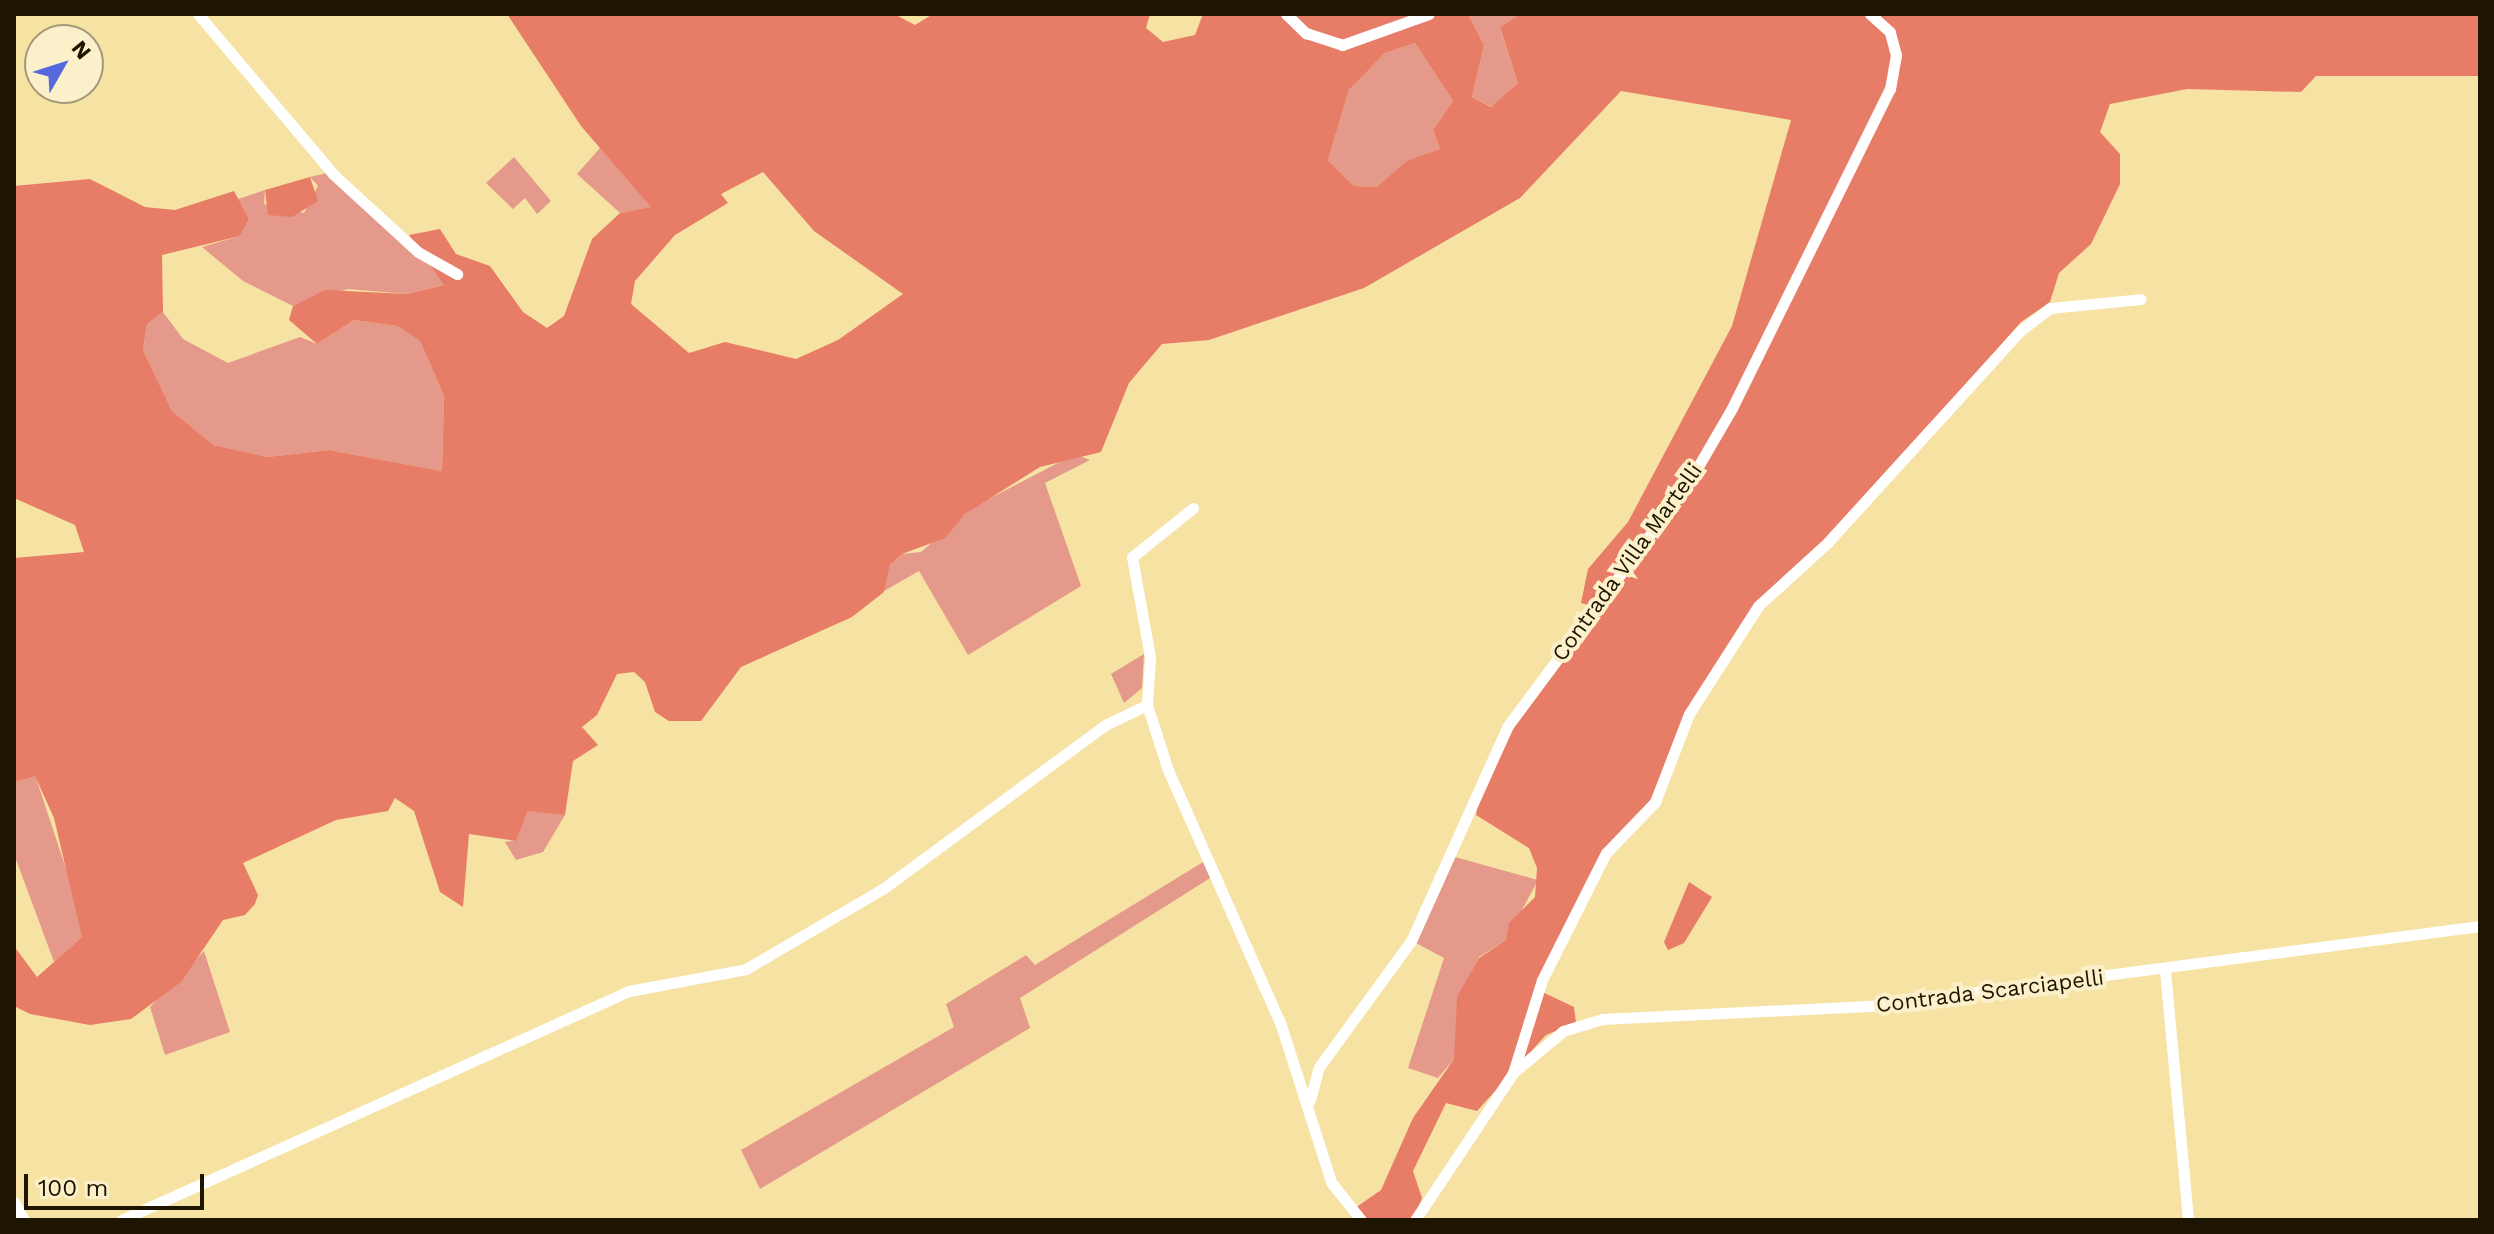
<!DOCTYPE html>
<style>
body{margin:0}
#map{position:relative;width:2494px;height:1234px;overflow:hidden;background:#f6e2a3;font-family:"Work Sans",sans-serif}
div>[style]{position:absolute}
.green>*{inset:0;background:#e5998a}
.forest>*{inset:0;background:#e77c67}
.minor>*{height:11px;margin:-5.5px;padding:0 5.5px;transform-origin:5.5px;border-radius:5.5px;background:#fff}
span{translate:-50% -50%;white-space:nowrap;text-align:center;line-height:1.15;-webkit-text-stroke:8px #fcf0cb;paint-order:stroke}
.street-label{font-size:22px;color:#1d1500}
.frame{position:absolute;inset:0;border:16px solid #1d1500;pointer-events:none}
.north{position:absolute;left:24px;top:24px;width:80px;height:80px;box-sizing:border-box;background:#fcf0cb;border:2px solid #a3987a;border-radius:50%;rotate:51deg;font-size:22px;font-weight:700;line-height:32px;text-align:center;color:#1d1500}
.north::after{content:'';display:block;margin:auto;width:28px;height:36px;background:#5569df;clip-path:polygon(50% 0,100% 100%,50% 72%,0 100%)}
.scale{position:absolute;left:24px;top:1174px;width:180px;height:36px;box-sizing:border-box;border:4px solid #1d1500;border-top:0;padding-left:10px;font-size:24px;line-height:28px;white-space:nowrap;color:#1d1500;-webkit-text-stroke:6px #fcf0cb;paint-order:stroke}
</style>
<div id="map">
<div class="green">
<div style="clip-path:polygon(1468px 14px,1520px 14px,1500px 29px,1518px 83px,1492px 107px,1472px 97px,1484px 45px)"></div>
<div style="clip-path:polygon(1415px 43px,1453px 101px,1433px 130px,1440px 149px,1377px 187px,1354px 186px,1328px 160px,1349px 90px,1385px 53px)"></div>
<div style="clip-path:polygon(600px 148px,634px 184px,652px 207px,620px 213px,577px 174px)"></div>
<div style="clip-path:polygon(514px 157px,551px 201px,537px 214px,525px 198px,513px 209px,486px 183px)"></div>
<div style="clip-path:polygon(327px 173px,436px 267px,444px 285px,407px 294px,348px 289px,293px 306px,243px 281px,202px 247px,240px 236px,249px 219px,238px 199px,265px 190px,264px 204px,304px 213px,318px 186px,310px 177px)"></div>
<div style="clip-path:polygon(163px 312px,183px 339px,228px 363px,300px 337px,317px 344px,354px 320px,397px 326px,420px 341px,444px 396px,442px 471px,329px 450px,267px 457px,212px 445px,172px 411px,143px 350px,147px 324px)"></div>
<div style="clip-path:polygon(1075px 454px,1090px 460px,1045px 483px,1081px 586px,968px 655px,919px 571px,884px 591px,890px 565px,902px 554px,921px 552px,975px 506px)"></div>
<div style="clip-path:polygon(1144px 654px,1142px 688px,1124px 703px,1111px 674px)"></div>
<div style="clip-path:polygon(35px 775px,80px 911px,82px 937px,54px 962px,14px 854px,14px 782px)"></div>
<div style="clip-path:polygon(539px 808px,565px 815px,543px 852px,516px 860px,505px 842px,516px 840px,528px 811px)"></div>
<div style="clip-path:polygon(1455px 857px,1538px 880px,1506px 940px,1479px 957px,1464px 987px,1454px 1059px,1438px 1078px,1408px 1068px,1444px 958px,1416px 943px)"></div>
<div style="clip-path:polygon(1208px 859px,1215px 875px,1020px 998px,1030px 1028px,760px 1189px,741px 1150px,954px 1027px,946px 1004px,1026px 955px,1035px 965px)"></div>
<div style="clip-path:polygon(204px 951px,230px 1032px,165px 1055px,150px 1007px)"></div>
</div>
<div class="forest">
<div style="clip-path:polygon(evenodd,507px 14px,894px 14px,915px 25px,933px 14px,1150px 14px,1146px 28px,1163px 42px,1195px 35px,1203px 14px,1468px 14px,1484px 45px,1472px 97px,1491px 107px,1518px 83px,1500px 28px,1520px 14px,2480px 14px,2480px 76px,2316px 76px,2301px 92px,2187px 89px,2110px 104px,2100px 132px,2120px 154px,2120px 184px,2091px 244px,2059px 273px,2050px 302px,2021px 322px,1864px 501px,1749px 613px,1686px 715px,1650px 803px,1602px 852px,1536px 989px,1574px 1007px,1576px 1023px,1546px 1035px,1477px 1111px,1446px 1103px,1413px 1171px,1422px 1198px,1416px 1213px,1409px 1220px,1366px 1220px,1355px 1208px,1381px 1190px,1413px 1118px,1454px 1059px,1457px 997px,1479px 958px,1506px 940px,1509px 923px,1535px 897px,1537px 868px,1529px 848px,1476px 815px,1478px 803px,1517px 721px,1598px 608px,1581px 603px,1588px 569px,1628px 522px,1732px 326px,1791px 120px,1621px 91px,1520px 198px,1364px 288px,1209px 340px,1162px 344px,1129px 383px,1101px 452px,1040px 467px,965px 514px,945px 538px,902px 554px,890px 565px,884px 592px,852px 617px,741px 667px,701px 721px,669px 721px,655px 712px,645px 682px,634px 672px,617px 674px,597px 715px,582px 727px,598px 745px,573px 761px,565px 815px,528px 811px,516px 841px,469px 834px,463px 907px,440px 892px,414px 811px,395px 798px,388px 811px,336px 820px,243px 863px,258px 895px,255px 904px,245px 915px,223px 920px,181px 982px,131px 1019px,90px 1025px,30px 1014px,14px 1006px,14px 946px,37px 977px,82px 937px,54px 818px,35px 776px,14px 782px,14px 558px,84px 552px,75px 525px,14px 498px,14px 186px,90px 179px,145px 207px,175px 210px,234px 191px,249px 219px,240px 236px,162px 255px,163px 312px,147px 324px,143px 350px,172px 411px,213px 445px,267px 457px,329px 450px,442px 471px,444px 396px,420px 341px,397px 326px,354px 320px,317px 344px,289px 320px,293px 306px,325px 290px,407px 294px,444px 285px,409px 235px,440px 229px,456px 254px,490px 266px,523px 312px,547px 328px,564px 316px,592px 239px,620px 213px,651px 207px,581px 126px,507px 14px,1415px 43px,1453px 101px,1433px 130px,1440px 149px,1407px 161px,1377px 187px,1354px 186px,1328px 160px,1349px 90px,1385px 53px,1415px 43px,507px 14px,763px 172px,814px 231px,903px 294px,838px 340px,796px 359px,725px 342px,689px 353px,631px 304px,635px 281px,675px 235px,728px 203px,721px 194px,763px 172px)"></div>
<div style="clip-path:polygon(310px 177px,318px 201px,292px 217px,268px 215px,265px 190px)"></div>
<div style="clip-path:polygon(1689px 882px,1712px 897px,1684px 943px,1668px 950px,1664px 942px)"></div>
</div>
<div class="minor">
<div style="left:198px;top:14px;width:209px;rotate:49.8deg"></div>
<div style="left:333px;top:174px;width:115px;rotate:42.5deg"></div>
<div style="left:418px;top:252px;width:45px;rotate:29.4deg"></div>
<div style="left:1286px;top:14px;width:28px;rotate:44deg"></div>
<div style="left:1306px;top:33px;width:38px;rotate:18deg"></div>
<div style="left:1342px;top:45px;width:92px;rotate:-19.6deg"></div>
<div style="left:1193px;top:508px;width:78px;rotate:141.2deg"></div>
<div style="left:1132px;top:557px;width:102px;rotate:79.8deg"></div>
<div style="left:1150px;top:657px;width:48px;rotate:93.6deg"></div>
<div style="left:1147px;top:705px;width:68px;rotate:72.1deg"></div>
<div style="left:1168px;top:770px;width:279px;rotate:66.1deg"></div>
<div style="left:1281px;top:1025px;width:165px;rotate:72.3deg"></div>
<div style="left:1331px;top:1182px;width:48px;rotate:51.7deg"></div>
<div style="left:2165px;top:971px;width:250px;rotate:84.7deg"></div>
<div style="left:1514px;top:1072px;width:64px;rotate:-39.9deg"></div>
<div style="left:1563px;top:1031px;width:41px;rotate:-17.1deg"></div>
<div style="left:1602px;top:1019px;width:267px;rotate:-2.8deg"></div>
<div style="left:1869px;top:1006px;width:616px;rotate:-7.46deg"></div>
<div style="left:1310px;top:1100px;width:34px;rotate:-75deg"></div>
<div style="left:1319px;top:1067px;width:156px;rotate:-53.9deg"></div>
<div style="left:1411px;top:941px;width:235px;rotate:-65.8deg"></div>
<div style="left:1507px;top:727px;width:305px;rotate:-53.4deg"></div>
<div style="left:1689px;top:482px;width:86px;rotate:-59.8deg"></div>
<div style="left:1732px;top:408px;width:356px;rotate:-63.7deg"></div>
<div style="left:1890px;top:89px;width:35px;rotate:-80deg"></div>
<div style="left:1896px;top:55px;width:24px;rotate:-105deg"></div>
<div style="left:1890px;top:32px;width:27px;rotate:-138deg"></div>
<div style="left:14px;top:1202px;width:21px;rotate:61deg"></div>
<div style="left:121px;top:1220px;width:557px;rotate:-24.27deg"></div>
<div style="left:629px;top:991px;width:119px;rotate:-10.6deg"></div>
<div style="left:746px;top:969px;width:160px;rotate:-30.4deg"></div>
<div style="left:884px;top:888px;width:275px;rotate:-36.4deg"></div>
<div style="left:1105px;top:725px;width:47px;rotate:-25.5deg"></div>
<div style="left:1415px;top:1220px;width:177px;rotate:-56.3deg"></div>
<div style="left:1513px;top:1073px;width:97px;rotate:-72.7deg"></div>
<div style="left:1542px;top:980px;width:142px;rotate:-63.3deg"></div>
<div style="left:1606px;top:853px;width:71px;rotate:-46.1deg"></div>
<div style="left:1655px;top:802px;width:94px;rotate:-68.9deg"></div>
<div style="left:1689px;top:714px;width:128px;rotate:-57.4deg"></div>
<div style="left:1758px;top:606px;width:95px;rotate:-42.4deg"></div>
<div style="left:1828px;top:542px;width:287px;rotate:-47.7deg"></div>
<div style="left:2021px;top:330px;width:36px;rotate:-37deg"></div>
<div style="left:2050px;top:308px;width:91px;rotate:-5.6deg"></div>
</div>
<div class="street-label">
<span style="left:1627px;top:562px;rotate:-54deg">Contrada Villa Martelli</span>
<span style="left:1990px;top:991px;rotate:-7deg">Contrada Scarciapelli</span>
</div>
<div class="frame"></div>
<div class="north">N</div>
<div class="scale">100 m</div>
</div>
